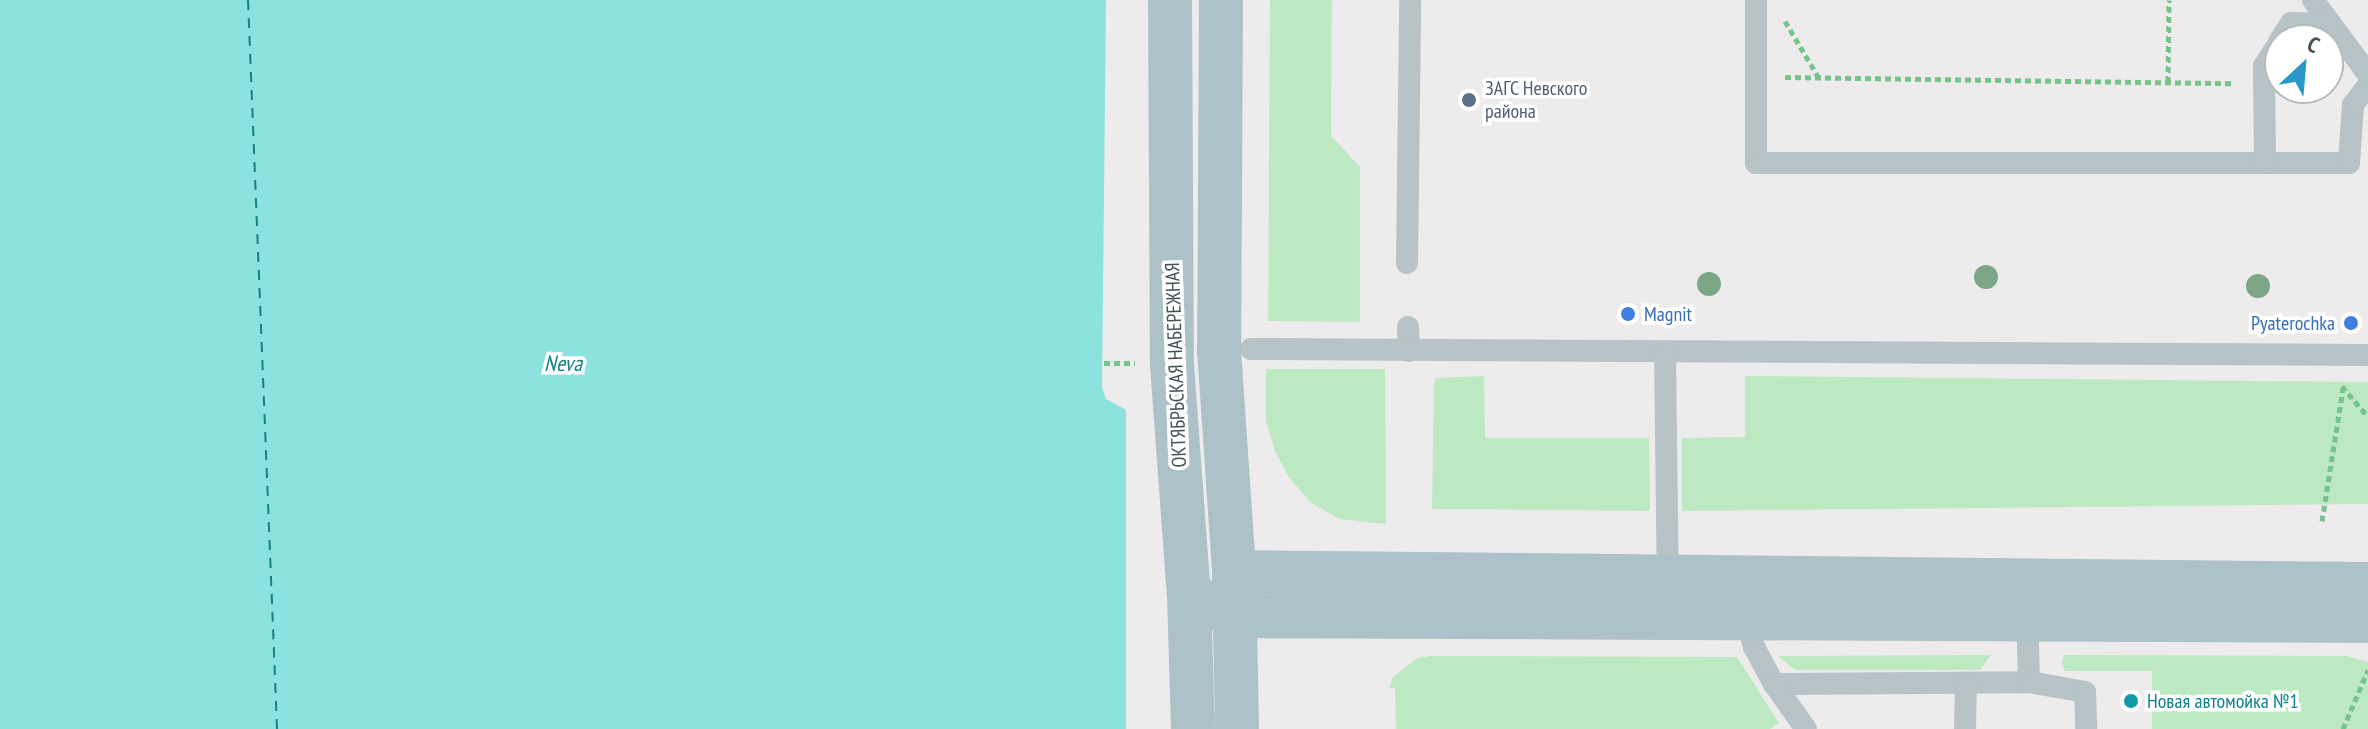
<!DOCTYPE html>
<meta charset="utf-8">
<style>
body{margin:0}
#map{position:relative;width:2368px;height:729px;overflow:hidden;background:#eeebec;font-family:"PT Sans Narrow",sans-serif}
div>[style]{position:absolute}
.green>*{inset:0;background:#bce9c2}
.water>*{inset:0;background:#8ce2df}
.ferry>*{height:2px;margin-top:-1px;transform-origin:0;background:repeating-linear-gradient(90deg,#17837e 0 10px,transparent 0 18px)}
.path>*{height:5px;margin-top:-2.5px;transform-origin:0;background:repeating-linear-gradient(90deg,#77c48b 0 6px,transparent 0 10px)}
.lane>*{height:22px;margin:-11px;padding:0 11px;transform-origin:11px;border-radius:11px;background:#b7c3c7}
.primary>*{height:44px;margin:-22px;padding:0 22px;transform-origin:22px;border-radius:22px;background:#adc2c8}
.trees>*{width:24px;height:24px;margin:-12px;border-radius:50%;background:#7ca786}
.dots>*{width:22px;height:22px;translate:-50% -50%;box-sizing:border-box;border:4px solid #fff;border-radius:50%}
span{translate:-50% -50%;white-space:nowrap;text-align:center;line-height:1.15;-webkit-text-stroke:7px #fff;paint-order:stroke}
.service-label{font-size:20px;color:#4e5e75}
.left{translate:0 -50%;text-align:left}
.shop-label{font-size:20px;color:#366cbe}
.right{translate:-100% -50%;text-align:right}
.street-label{font-size:20px;color:#455357}
.culture-label{font-size:20px;color:#0d838f}
.water-label{font-size:22px;color:#17837e;font-style:italic}
.north{position:absolute;left:2264px;top:24px;width:80px;height:80px;box-sizing:border-box;background:#fff;border:2px solid #b5babc;border-radius:50%;rotate:26deg;font-size:22px;font-weight:700;line-height:32px;text-align:center;color:#455357}
.north::after{content:'';display:block;margin:auto;width:28px;height:36px;background:#2898cb;clip-path:polygon(50% 0,100% 100%,50% 72%,0 100%)}
</style>
<div id="map">
<div class="green">
<div style="clip-path:polygon(1270px 0,1332px 0,1331px 136px,1360px 167px,1360px 322px,1268px 321px)"></div>
<div style="clip-path:polygon(1266px 369px,1385px 369px,1386px 524px,1340px 519px,1311px 503px,1290px 479px,1275px 451px,1266px 421px)"></div>
<div style="clip-path:polygon(1484px 376px,1485px 438px,1649px 438px,1650px 511px,1432px 509px,1434px 384px,1436px 378px)"></div>
<div style="clip-path:polygon(1745px 376px,2368px 382px,2368px 504px,1682px 511px,1682px 438px,1745px 437px)"></div>
<div style="clip-path:polygon(1991px 655px,1980px 670px,1795px 670px,1778px 656px)"></div>
<div style="clip-path:polygon(2064px 655px,2347px 656px,2368px 662px,2368px 729px,2152px 729px,2152px 671px,2065px 671px,2062px 662px)"></div>
<div style="clip-path:polygon(1432px 656px,1737px 657px,1779px 723px,1770px 729px,1396px 729px,1395px 688px,1389px 688px,1393px 677px,1417px 658px)"></div>
</div>
<div class="water">
<div style="clip-path:polygon(0 0,1106px 0,1102px 388px,1106px 399px,1126px 410px,1126px 729px,0 729px)"></div>
</div>
<div class="ferry">
<div style="left:248px;top:0;width:730px;rotate:87.72deg"></div>
</div>
<div class="path">
<div style="left:1785px;top:21px;width:66px;rotate:59.2deg"></div>
<div style="left:1785px;top:77px;width:450px;rotate:0.8deg"></div>
<div style="left:2168px;top:82px;width:82px;rotate:-89.3deg"></div>
<div style="left:1104px;top:363px;width:31px"></div>
<div style="left:2342px;top:386px;width:40px;rotate:50deg"></div>
<div style="left:2322px;top:521px;width:135px;rotate:-81deg"></div>
<div style="left:2343px;top:729px;width:64px;rotate:-67deg"></div>
</div>
<div class="lane">
<div style="left:1756px;top:0;width:163px;rotate:90deg"></div>
<div style="left:1756px;top:163px;width:593px"></div>
<div style="left:2349px;top:163px;width:58px;rotate:-86.1deg"></div>
<div style="left:2353px;top:105px;width:25px;rotate:-53deg"></div>
<div style="left:2313px;top:0;width:92px;rotate:53.4deg"></div>
<div style="left:2280px;top:40px;width:20px;rotate:-57deg"></div>
<div style="left:2291px;top:23px;width:40px;rotate:1.4deg"></div>
<div style="left:2265px;top:163px;width:97px;rotate:-90.6deg"></div>
<div style="left:2264px;top:66px;width:30px;rotate:-57deg"></div>
<div style="left:1407px;top:263px;width:263px;rotate:-89.3deg"></div>
<div style="left:1408px;top:327px;width:24px;rotate:88deg"></div>
<div style="left:1251px;top:349px;width:1117px;rotate:0.31deg"></div>
<div style="left:1665px;top:352px;width:231px;rotate:89.3deg"></div>
<div style="left:1745px;top:611px;width:37px;rotate:76deg"></div>
<div style="left:1754px;top:647px;width:42px;rotate:61.6deg"></div>
<div style="left:1774px;top:684px;width:255px;rotate:-0.4deg"></div>
<div style="left:2029px;top:682px;width:70px;rotate:-91.6deg"></div>
<div style="left:2029px;top:682px;width:57px;rotate:10.1deg"></div>
<div style="left:2085px;top:692px;width:37px;rotate:88deg"></div>
<div style="left:1774px;top:684px;width:55px;rotate:54.6deg"></div>
<div style="left:1965px;top:729px;width:46px;rotate:-88.8deg"></div>
</div>
<div class="primary">
<div style="left:1170px;top:0;width:365px;rotate:89.7deg"></div>
<div style="left:1172px;top:365px;width:230px;rotate:85.8deg"></div>
<div style="left:1189px;top:594px;width:135px;rotate:88.3deg"></div>
<div style="left:1221px;top:0;width:350px;rotate:90.3deg"></div>
<div style="left:1219px;top:350px;width:223px;rotate:86.1deg"></div>
<div style="left:1234px;top:572px;width:157px;rotate:88.9deg"></div>
<div style="left:1234px;top:572px;width:1134px;rotate:0.61deg"></div>
<div style="left:1189px;top:594px;width:50px;rotate:26.1deg"></div>
<div style="left:1234px;top:616px;width:1134px;rotate:0.25deg"></div>
</div>
<div class="trees">
<div style="left:1986px;top:277px"></div>
<div style="left:1709px;top:284px"></div>
<div style="left:2258px;top:286px"></div>
</div>
<div class="dots">
<div style="left:1469px;top:100px;background:#5c6f8a"></div>
<div style="left:1628px;top:314px;background:#3f7fe0"></div>
<div style="left:2351px;top:323px;background:#3f7fe0"></div>
<div style="left:2131px;top:701px;background:#0f9aa8"></div>
</div>
<div class="service-label">
<span class="left" style="left:1485px;top:100px">ЗАГС Невского<br>района</span>
</div>
<div class="shop-label">
<span class="left" style="left:1644px;top:314px">Magnit</span>
<span class="right" style="left:2335px;top:323px">Pyaterochka</span>
</div>
<div class="street-label">
<span style="left:1176px;top:365px;rotate:-92deg">ОКТЯБРЬСКАЯ НАБЕРЕЖНАЯ</span>
</div>
<div class="culture-label">
<span class="left" style="left:2147px;top:701px">Новая автомойка №1</span>
</div>
<div class="water-label">
<span style="left:563px;top:364px">Neva</span>
</div>
<div class="north">С</div>
</div>
